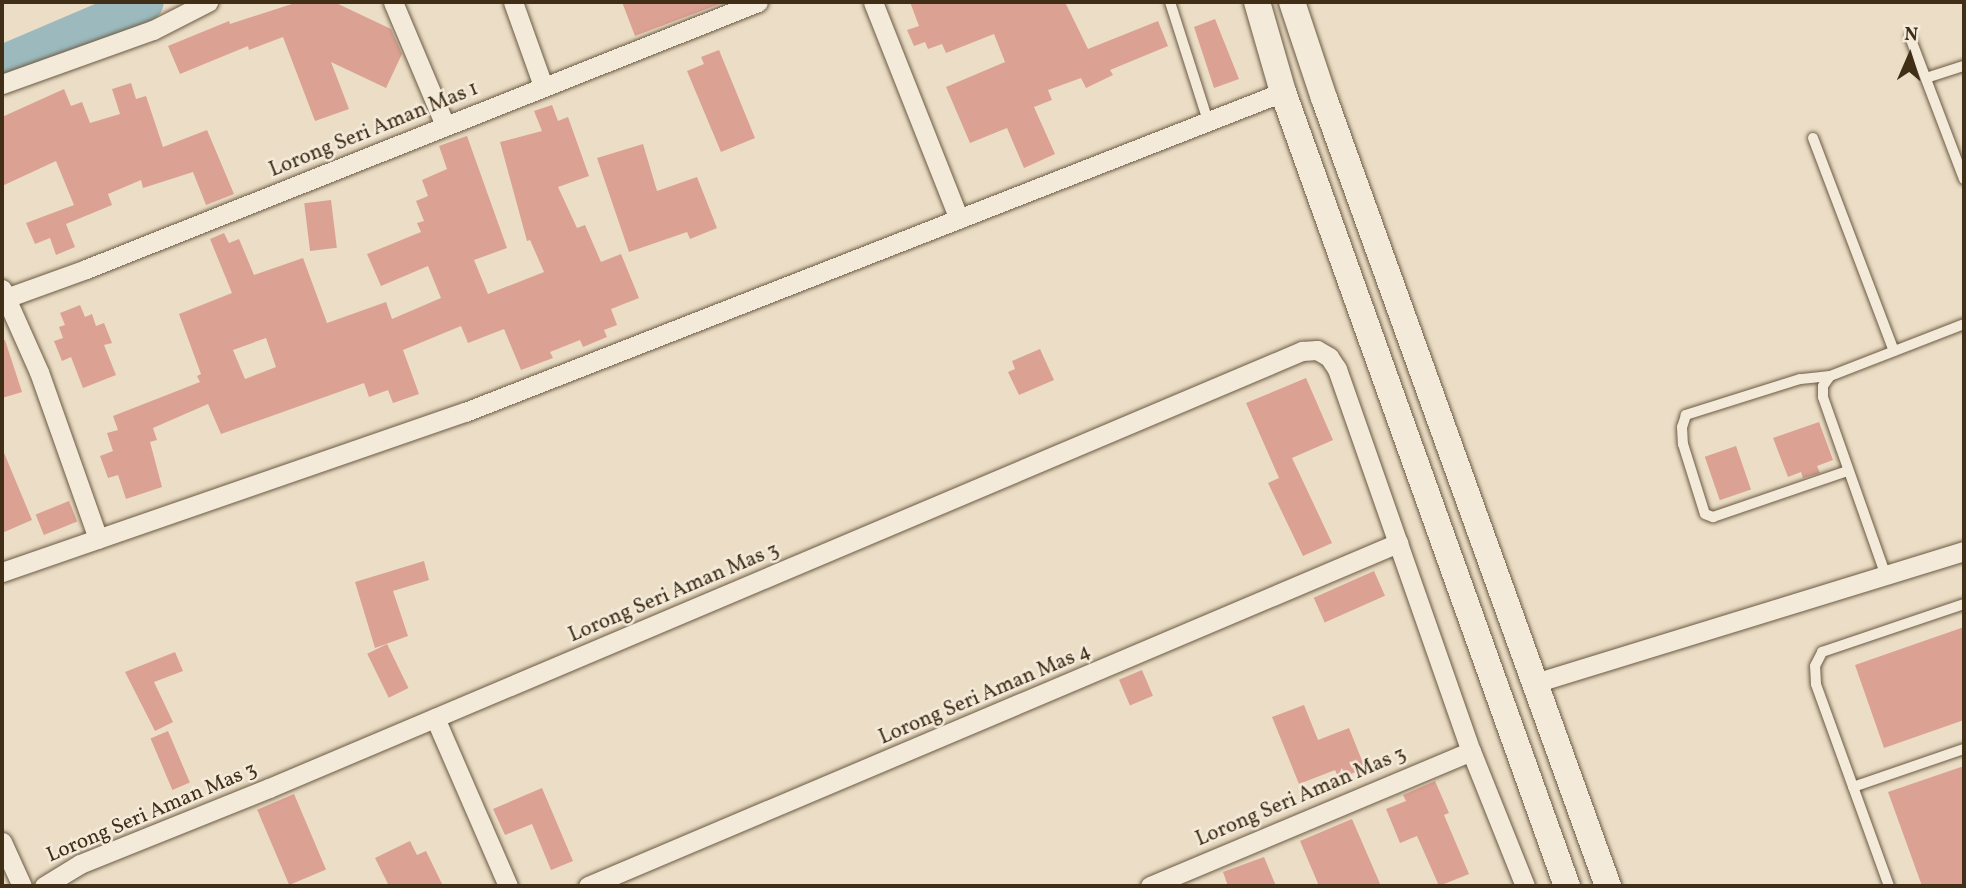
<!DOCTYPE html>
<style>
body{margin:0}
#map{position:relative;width:1966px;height:888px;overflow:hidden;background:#ecdec6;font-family:Vollkorn,serif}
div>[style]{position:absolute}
.river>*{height:37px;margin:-18.5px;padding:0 18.5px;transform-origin:18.5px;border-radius:18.5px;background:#9cbabd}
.building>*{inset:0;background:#dba193;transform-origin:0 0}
.roads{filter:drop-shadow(0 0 2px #6b5a43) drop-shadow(0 0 2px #6b5a43)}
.lane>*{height:10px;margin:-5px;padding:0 5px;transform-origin:5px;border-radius:5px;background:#f3eada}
.street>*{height:19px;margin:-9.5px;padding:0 9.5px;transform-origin:9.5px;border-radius:9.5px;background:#f3eada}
.secondary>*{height:26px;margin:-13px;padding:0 13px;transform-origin:13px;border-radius:13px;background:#f3eada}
span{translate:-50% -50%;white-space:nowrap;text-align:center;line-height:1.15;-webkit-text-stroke:5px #f3eada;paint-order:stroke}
.street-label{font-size:21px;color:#402e17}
.frame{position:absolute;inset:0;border:4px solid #402e17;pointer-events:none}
.north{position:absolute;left:1875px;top:21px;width:70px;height:70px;-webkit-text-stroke:5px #f3eada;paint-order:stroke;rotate:3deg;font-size:19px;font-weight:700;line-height:28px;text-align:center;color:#402e17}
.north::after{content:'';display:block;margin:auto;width:24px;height:32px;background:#402e17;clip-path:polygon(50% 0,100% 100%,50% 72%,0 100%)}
</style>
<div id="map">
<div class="river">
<div style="left:2px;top:63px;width:155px;rotate:-23.1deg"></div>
</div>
<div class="building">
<div style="clip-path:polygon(298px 2px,334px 2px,391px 29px,402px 54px,386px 88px,331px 62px,349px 109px,315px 121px,283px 37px,249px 50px,248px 46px,180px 74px,168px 46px,229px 21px,230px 24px)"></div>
<div style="clip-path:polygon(622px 2px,725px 2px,635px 36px)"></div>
<div style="clip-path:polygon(910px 2px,1065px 2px,1088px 49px,1158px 21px,1168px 46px,1110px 70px,1113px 75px,1086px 88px,1081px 78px,1048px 90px,1052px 100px,1034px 107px,1055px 154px,1024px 168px,1007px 128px,970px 143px,946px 87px,1005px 62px,994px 34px,946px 53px,942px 44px,928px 49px,925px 42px,914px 46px,907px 30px,919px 26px)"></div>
<div style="clip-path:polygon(1215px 19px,1239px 79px,1214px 88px,1194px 27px)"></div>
<div style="clip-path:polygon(719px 50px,755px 138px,721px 152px,687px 71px,704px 64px,701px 57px)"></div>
<div style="clip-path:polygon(131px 83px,136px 99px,146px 96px,163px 147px,207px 130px,234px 194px,206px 205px,193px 172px,143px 188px,141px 180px,108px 194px,112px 205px,66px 224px,75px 247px,56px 255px,50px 238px,35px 244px,26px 223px,74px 205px,56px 161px,2px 186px,2px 117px,64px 89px,71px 106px,82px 102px,90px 123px,120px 114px,112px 89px)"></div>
<div style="clip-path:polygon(evenodd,552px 105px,558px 121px,568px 117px,589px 176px,558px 187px,577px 228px,585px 225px,601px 262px,621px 254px,639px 298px,611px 309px,617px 325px,604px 330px,607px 337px,583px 347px,580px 340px,550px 352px,553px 358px,521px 370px,504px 329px,468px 343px,461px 326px,403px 350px,419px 394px,393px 403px,388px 390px,369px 397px,364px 383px,221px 434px,208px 404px,153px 428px,157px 440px,150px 442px,162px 487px,126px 499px,118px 475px,108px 478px,100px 456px,113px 451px,107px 433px,118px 430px,113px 416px,200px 382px,197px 376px,201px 374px,179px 314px,232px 293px,210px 239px,224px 233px,229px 243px,239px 239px,254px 275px,303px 258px,327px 323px,386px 302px,392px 319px,441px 298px,428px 266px,381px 286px,367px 254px,421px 232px,417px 223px,424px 221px,416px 201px,428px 196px,422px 180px,447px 169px,439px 146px,467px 136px,507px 248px,474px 260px,488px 294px,544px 272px,530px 240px,527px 241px,500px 142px,542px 131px,534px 111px,552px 105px,266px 338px,276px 367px,245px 379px,233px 350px,266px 338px)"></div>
<div style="clip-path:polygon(643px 144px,657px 191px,697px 177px,717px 228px,690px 239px,687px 232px,629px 252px,597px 158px)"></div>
<div style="left:331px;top:200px;width:48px;height:27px;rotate:83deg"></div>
<div style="clip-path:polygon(80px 305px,85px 317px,92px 314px,96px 326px,104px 323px,112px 343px,104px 345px,116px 375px,83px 388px,71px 357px,62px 361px,54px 341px,63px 338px,59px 327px,65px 325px,60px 313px)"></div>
<div style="clip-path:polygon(2px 340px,5px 340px,22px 392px,2px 398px)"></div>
<div style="clip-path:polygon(1040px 349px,1054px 380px,1019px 395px,1008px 372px,1015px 369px,1012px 361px)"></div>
<div style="clip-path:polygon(1306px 378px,1333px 440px,1292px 458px,1332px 543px,1303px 556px,1268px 483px,1279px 478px,1246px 403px)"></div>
<div style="clip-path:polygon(1819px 422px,1833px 460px,1817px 466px,1820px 473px,1803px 478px,1801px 472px,1788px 477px,1773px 438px)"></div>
<div style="left:1736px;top:446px;width:46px;height:33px;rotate:71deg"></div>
<div style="clip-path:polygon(2px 448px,32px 520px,2px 533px)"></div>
<div style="left:69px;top:501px;width:22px;height:36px;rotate:68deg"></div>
<div style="clip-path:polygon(424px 561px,429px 580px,393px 591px,408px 636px,375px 648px,355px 582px)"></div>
<div style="left:1374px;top:571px;width:27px;height:66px;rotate:66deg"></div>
<div style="clip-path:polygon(1964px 627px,1964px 720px,1884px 748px,1855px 665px)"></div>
<div style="left:387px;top:644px;width:49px;height:22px;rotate:64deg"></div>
<div style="clip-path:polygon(175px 652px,183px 671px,154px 682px,173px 722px,155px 731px,125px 672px)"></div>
<div style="left:1142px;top:670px;width:28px;height:25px;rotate:67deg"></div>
<div style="clip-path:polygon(1304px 705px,1318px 740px,1349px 728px,1365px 768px,1339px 779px,1335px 770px,1299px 784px,1272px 717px)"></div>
<div style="left:168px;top:731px;width:56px;height:19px;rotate:67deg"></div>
<div style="clip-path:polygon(1964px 766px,1964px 886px,1922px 886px,1888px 792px)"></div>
<div style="clip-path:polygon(1435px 781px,1449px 813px,1444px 815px,1469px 874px,1439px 886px,1417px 836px,1400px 843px,1386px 809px,1406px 801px,1403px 795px)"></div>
<div style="clip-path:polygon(542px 788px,573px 861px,551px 870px,532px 824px,505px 835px,493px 809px)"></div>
<div style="left:294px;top:794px;width:82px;height:40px;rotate:67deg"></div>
<div style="clip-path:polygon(1352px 819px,1381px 886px,1319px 886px,1300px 841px)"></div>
<div style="clip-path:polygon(410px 841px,417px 855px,426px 851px,443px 886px,389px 886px,375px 858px)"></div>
<div style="clip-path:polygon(1264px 857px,1276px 886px,1228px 886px,1223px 872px)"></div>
</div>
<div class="roads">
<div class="lane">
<div style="left:1170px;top:2px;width:125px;rotate:72.3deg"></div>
<div style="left:1910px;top:37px;width:152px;rotate:69.2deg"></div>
<div style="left:1926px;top:78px;width:40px;rotate:-18deg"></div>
<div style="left:1813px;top:138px;width:228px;rotate:69.2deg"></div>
<div style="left:1830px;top:376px;width:30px;rotate:174deg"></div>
<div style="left:1800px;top:379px;width:120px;rotate:162.5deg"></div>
<div style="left:1686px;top:415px;width:13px;rotate:108deg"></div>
<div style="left:1682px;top:427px;width:17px;rotate:87deg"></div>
<div style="left:1683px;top:444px;width:73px;rotate:72.6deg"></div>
<div style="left:1705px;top:514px;width:9px;rotate:21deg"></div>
<div style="left:1713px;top:517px;width:142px;rotate:-18.9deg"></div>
<div style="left:1886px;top:576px;width:190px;rotate:-109.4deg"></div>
<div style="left:1823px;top:397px;width:11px;rotate:-90deg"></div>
<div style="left:1823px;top:386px;width:12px;rotate:-55deg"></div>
<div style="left:1830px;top:376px;width:144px;rotate:-21.2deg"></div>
<div style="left:1853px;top:787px;width:117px;rotate:-18.9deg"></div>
<div style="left:1889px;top:886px;width:215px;rotate:-109.9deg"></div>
<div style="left:1816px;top:684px;width:18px;rotate:-93deg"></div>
<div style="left:1815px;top:666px;width:16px;rotate:-63deg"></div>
<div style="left:1822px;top:652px;width:150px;rotate:-18.7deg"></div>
</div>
<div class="street">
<div style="left:393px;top:2px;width:134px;rotate:67.1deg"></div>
<div style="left:513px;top:2px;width:89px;rotate:70.3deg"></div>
<div style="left:873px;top:2px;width:233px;rotate:68.4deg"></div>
<div style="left:2px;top:84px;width:160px;rotate:-19.7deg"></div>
<div style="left:153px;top:30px;width:62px;rotate:-27deg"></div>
<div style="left:2px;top:289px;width:91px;rotate:66deg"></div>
<div style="left:39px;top:372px;width:177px;rotate:70.5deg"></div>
<div style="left:6px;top:298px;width:85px;rotate:-19.9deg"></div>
<div style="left:86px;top:269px;width:723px;rotate:-21.67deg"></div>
<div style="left:2px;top:572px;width:490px;rotate:-19.1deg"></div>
<div style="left:465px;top:412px;width:878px;rotate:-21.37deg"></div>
<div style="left:1535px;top:683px;width:449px;rotate:-17.1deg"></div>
<div style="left:435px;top:718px;width:183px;rotate:66.5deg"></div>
<div style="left:2px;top:842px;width:48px;rotate:65.6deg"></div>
<div style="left:44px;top:886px;width:42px;rotate:-31.4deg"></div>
<div style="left:80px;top:864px;width:204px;rotate:-21.9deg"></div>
<div style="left:269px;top:788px;width:1122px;rotate:-22.93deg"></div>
<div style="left:1302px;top:351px;width:15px;rotate:-4deg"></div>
<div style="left:1317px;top:350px;width:14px;rotate:30deg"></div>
<div style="left:1329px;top:357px;width:14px;rotate:56deg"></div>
<div style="left:1337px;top:369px;width:405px;rotate:70.7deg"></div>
<div style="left:1471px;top:751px;width:145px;rotate:68.2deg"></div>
<div style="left:588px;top:886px;width:880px;rotate:-22.95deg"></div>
<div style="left:1150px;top:886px;width:348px;rotate:-22.8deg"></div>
</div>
<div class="secondary">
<div style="left:1257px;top:2px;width:94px;rotate:73.9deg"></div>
<div style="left:1283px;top:92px;width:843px;rotate:70.32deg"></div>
<div style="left:1292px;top:2px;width:101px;rotate:71.6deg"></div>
<div style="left:1324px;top:98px;width:838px;rotate:70.18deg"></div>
</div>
</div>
<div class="street-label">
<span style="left:374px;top:130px;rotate:-22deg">Lorong Seri Aman Mas 1</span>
<span style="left:674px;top:593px;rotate:-23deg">Lorong Seri Aman Mas 3</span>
<span style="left:985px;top:695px;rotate:-23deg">Lorong Seri Aman Mas 4</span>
<span style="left:1301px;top:797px;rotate:-23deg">Lorong Seri Aman Mas 3</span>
<span style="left:152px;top:813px;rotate:-23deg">Lorong Seri Aman Mas 3</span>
</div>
<div class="frame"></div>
<div class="north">N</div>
</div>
